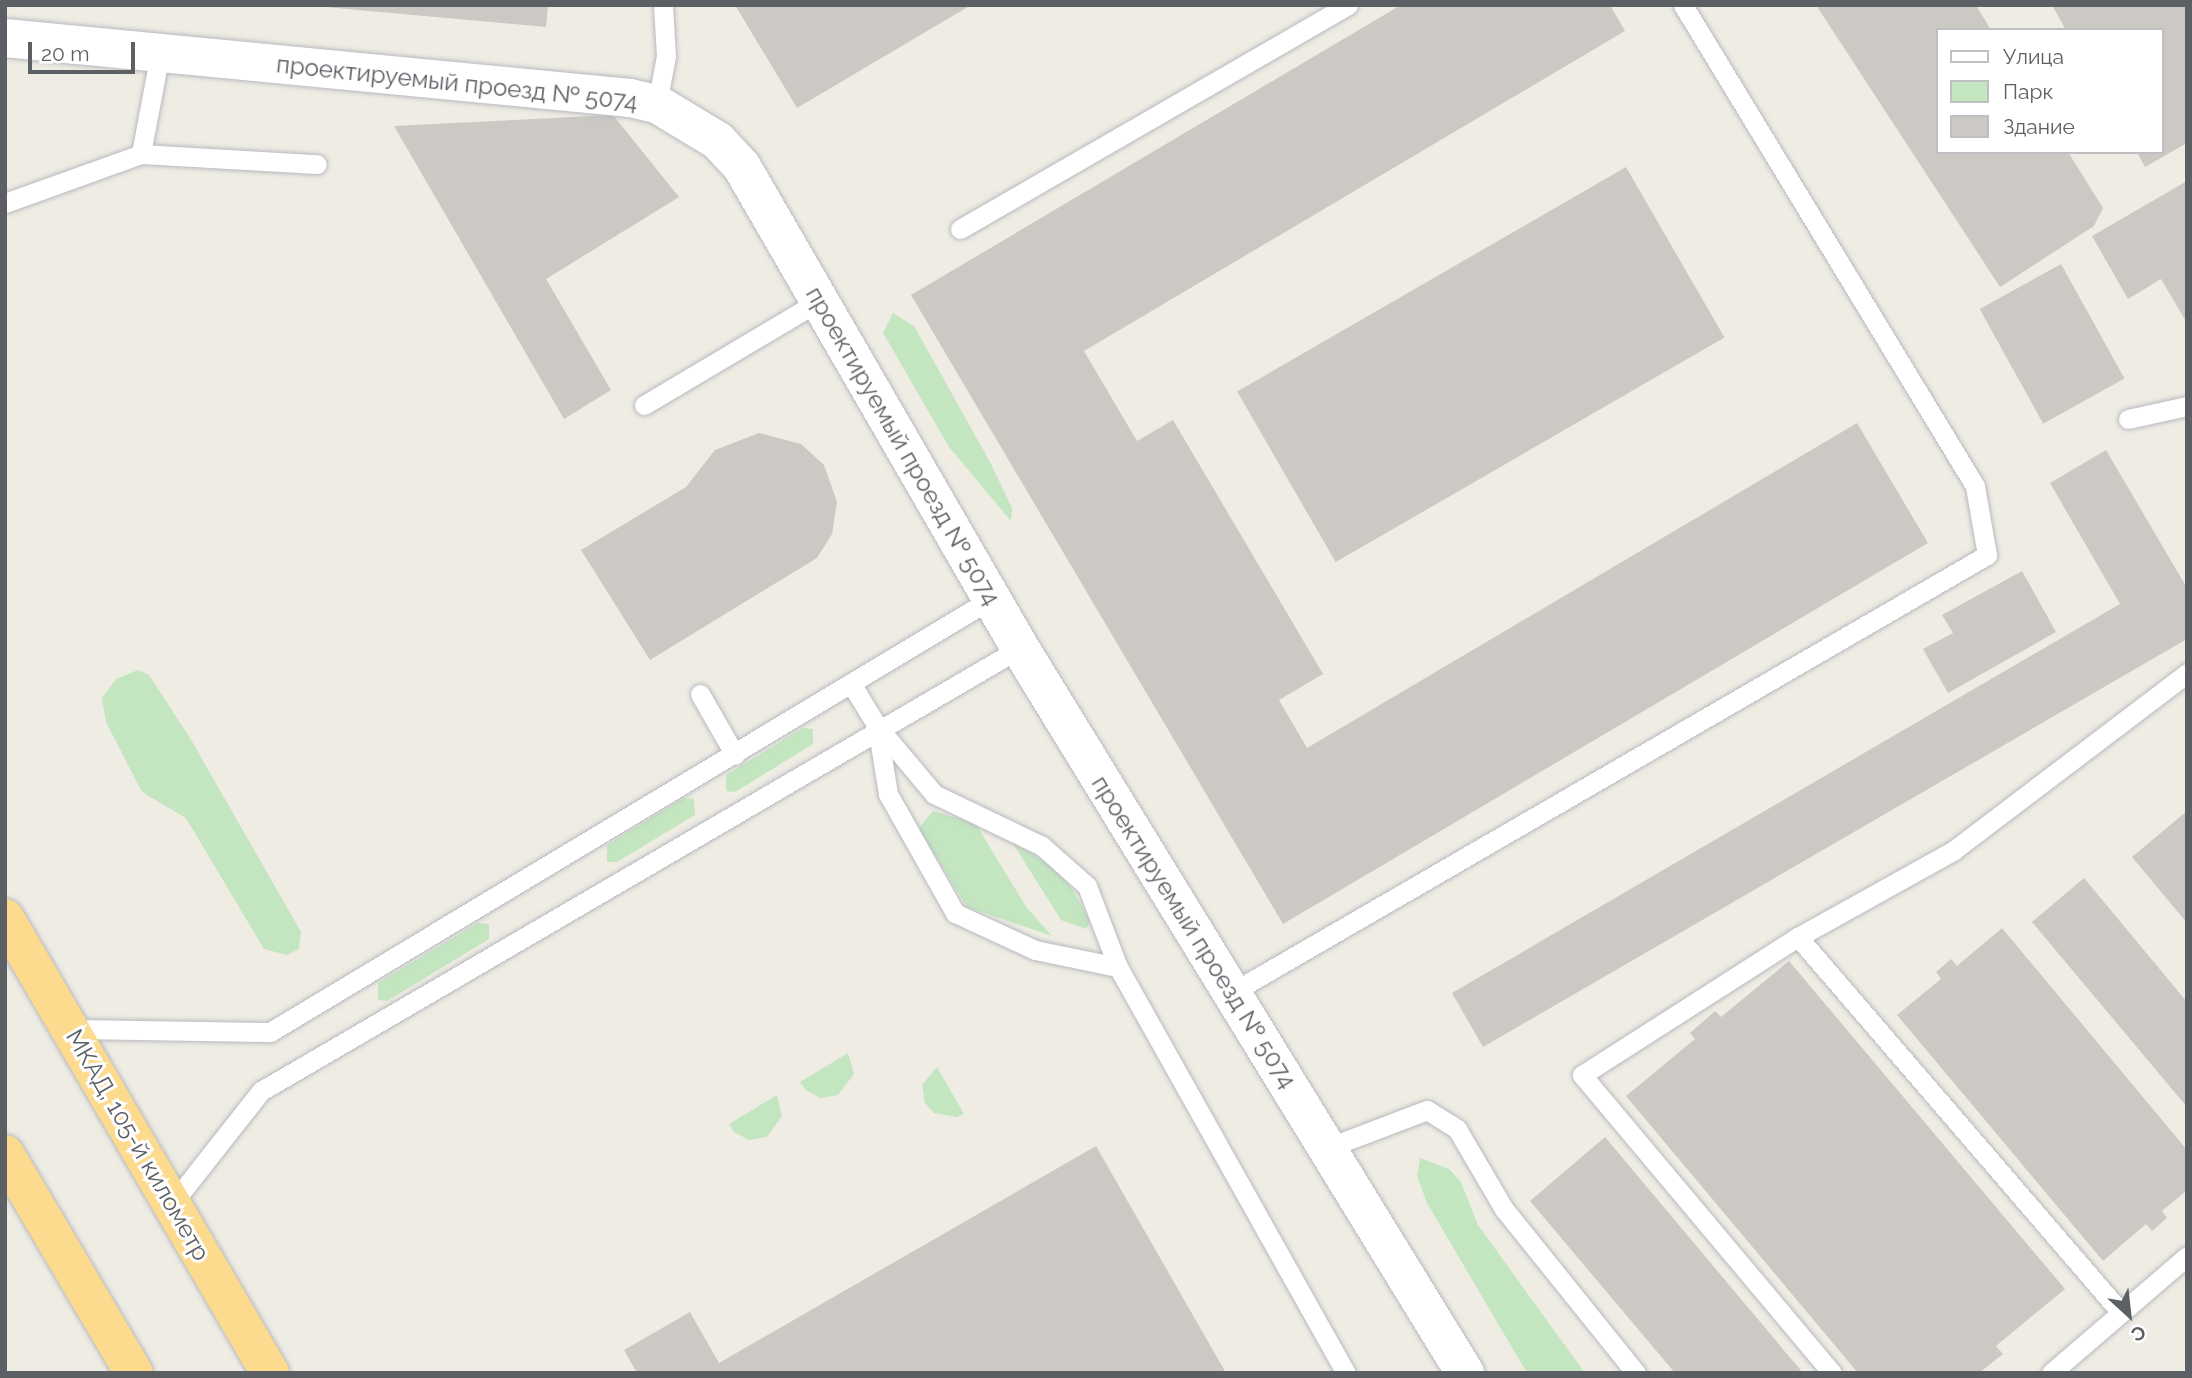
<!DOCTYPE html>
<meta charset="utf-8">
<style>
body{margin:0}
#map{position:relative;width:2192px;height:1378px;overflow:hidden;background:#efece4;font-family:Raleway,sans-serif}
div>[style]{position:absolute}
.green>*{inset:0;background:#c3e6c1}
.building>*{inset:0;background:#ccc8c4;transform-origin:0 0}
.roads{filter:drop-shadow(0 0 2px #b7babe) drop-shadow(0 0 2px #b7babe)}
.lane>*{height:19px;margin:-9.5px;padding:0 9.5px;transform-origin:9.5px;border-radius:9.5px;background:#fff}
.secondary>*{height:38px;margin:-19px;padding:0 19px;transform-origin:19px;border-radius:19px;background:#fff}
.highway>*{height:38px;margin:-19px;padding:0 19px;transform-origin:19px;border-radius:19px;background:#fcda8e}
span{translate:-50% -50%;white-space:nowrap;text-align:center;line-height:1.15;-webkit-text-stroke:6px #fff;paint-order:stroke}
.street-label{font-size:24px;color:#5c6065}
.frame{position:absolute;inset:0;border:7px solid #5c6065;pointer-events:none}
.legend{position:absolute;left:1936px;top:28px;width:228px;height:126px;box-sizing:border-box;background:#fff;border:2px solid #bebfc1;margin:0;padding:9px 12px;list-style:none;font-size:21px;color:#5c6065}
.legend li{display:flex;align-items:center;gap:14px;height:35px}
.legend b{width:35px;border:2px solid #bebfc1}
.north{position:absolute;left:2094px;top:1280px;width:70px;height:70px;-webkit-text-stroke:5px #fff;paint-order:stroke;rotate:153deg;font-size:19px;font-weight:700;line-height:28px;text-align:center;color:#5c6065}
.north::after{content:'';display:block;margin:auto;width:24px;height:32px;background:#5c6065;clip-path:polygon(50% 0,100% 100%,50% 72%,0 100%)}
.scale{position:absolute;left:28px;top:42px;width:107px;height:32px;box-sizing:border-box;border:4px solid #5c6065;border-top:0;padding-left:9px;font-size:21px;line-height:24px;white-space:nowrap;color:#5c6065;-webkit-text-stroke:5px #fff;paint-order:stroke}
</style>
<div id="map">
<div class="green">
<div style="clip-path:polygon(893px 313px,914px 326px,990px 462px,1012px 508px,1011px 521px,949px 447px,883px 333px)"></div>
<div style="clip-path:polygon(138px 670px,149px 675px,190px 738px,301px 932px,299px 949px,287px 955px,264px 949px,186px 818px,142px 792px,106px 722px,102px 698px,116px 679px)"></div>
<div style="clip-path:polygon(803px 728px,813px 729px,813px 744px,735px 792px,726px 791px,726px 775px)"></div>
<div style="clip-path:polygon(684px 798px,694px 799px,695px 815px,617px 862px,607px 862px,607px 845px)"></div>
<div style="clip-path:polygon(933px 811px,975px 823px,1027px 908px,1052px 936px,967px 907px,919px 828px)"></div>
<div style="clip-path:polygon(1012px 842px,1052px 866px,1073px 890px,1090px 922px,1086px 929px,1061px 920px)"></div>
<div style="clip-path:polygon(478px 923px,489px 924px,489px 939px,387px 1001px,378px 1000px,378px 983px)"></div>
<div style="clip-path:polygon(848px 1053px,854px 1074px,838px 1095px,820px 1098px,806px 1090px,800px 1082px)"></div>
<div style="clip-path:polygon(937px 1067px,964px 1114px,957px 1117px,934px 1113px,925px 1103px,922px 1085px)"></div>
<div style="clip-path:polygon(777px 1095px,782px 1116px,767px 1137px,749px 1140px,734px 1132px,729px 1124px)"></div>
<div style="clip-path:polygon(1420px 1158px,1449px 1169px,1461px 1182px,1478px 1225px,1585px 1373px,1527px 1373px,1427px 1203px,1417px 1176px)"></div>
</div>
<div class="building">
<div style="clip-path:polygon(303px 5px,548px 5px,546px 27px)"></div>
<div style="clip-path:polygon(735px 5px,971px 5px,797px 108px)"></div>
<div style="clip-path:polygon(1401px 5px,1610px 5px,1625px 31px,1084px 351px,1137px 441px,1173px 420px,1323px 674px,1279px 700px,1307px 748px,1857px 423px,1928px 543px,1283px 924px,911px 295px)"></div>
<div style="clip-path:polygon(1816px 5px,1976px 5px,1991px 30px,1938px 30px,1938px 152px,2068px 152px,2103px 208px,2094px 226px,2000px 287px)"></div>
<div style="clip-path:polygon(2052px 5px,2187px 5px,2187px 143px,2145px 167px,2137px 152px,2162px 152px,2162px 30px,2066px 30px)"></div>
<div style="clip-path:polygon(613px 115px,679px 197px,546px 279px,611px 390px,564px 419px,394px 126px)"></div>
<div style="left:1626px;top:167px;width:197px;height:449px;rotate:60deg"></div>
<div style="clip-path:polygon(2187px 181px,2187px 323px,2161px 279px,2128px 299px,2092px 236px)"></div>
<div style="left:2061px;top:264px;width:131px;height:93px;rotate:61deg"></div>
<div style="clip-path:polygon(759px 433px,801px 444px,824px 465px,837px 502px,832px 534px,817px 558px,650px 660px,581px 550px,686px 487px,715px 450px)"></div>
<div style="clip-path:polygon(2106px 450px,2187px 588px,2187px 639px,1483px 1047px,1452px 993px,2120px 604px,2050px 483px)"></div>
<div style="clip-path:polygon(2022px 571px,2056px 632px,1948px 693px,1923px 649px,1953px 633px,1942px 615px)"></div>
<div style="clip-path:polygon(2187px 811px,2187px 923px,2132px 857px)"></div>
<div style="clip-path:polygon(2084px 878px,2187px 1002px,2187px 1107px,2032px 922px)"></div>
<div style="clip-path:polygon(2002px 928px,2187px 1150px,2187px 1190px,2162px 1211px,2167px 1218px,2152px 1231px,2146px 1224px,2103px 1261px,1897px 1015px,1941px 979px,1936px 972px,1951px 959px,1957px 966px)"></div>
<div style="clip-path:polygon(1789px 961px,2065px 1289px,1996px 1346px,2003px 1354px,1979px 1373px,1858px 1373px,1626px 1096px,1695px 1039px,1690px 1033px,1715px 1011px,1721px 1017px)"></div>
<div style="clip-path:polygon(1605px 1137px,1803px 1373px,1675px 1373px,1530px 1201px)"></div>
<div style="clip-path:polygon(1096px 1146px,1226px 1373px,637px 1373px,624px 1350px,690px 1312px,719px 1363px)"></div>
</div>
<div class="roads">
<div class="lane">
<div style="left:160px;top:53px;width:103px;rotate:100.7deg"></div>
<div style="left:141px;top:154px;width:176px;rotate:3.3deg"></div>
<div style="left:657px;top:104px;width:49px;rotate:-79.4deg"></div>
<div style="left:666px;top:56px;width:51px;rotate:-93.4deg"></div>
<div style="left:5px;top:203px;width:145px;rotate:-19.8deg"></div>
<div style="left:960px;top:229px;width:448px;rotate:-30deg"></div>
<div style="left:644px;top:405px;width:204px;rotate:-30.7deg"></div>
<div style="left:2128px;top:419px;width:60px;rotate:-12.4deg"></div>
<div style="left:852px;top:685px;width:48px;rotate:58.6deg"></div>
<div style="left:877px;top:726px;width:69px;rotate:80.8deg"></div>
<div style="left:888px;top:794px;width:137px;rotate:60.6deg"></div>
<div style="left:955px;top:913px;width:88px;rotate:24.8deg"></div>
<div style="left:1035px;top:950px;width:85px;rotate:11.6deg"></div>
<div style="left:700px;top:694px;width:70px;rotate:60.2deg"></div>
<div style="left:877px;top:726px;width:89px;rotate:50deg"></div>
<div style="left:934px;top:794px;width:120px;rotate:25.7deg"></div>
<div style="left:1042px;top:846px;width:60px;rotate:41.6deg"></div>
<div style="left:1087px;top:886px;width:87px;rotate:69.1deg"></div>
<div style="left:1118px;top:967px;width:466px;rotate:60.7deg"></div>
<div style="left:1798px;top:937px;width:495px;rotate:49.3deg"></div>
<div style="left:1231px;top:993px;width:874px;rotate:-30.09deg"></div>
<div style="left:1987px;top:555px;width:70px;rotate:-99.9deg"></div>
<div style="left:1975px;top:486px;width:563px;rotate:-121.26deg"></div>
<div style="left:71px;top:1029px;width:199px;rotate:0.9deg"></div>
<div style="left:270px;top:1032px;width:841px;rotate:-30.99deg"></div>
<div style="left:1327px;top:1148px;width:107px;rotate:-20.8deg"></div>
<div style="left:1427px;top:1110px;width:36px;rotate:32deg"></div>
<div style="left:1457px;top:1129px;width:93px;rotate:59.6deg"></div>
<div style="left:1504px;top:1209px;width:211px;rotate:51.2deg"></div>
<div style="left:172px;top:1204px;width:144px;rotate:-51.8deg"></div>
<div style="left:261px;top:1091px;width:879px;rotate:-30.27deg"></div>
<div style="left:1832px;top:1373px;width:389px;rotate:-130deg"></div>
<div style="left:1582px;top:1075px;width:256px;rotate:-32.6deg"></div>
<div style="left:1798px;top:937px;width:179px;rotate:-29.1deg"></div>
<div style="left:1954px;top:850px;width:293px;rotate:-37.2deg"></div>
<div style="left:2051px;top:1373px;width:179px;rotate:-40.7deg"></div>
</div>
<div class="secondary">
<div style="left:5px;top:38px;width:628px;rotate:5.48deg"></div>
<div style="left:630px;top:98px;width:28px;rotate:13deg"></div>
<div style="left:657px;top:104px;width:71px;rotate:31.2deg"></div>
<div style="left:718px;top:141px;width:35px;rotate:47deg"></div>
<div style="left:742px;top:167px;width:556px;rotate:59.97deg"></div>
<div style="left:1020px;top:648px;width:851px;rotate:58.46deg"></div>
</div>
<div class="highway">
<div style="left:5px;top:918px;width:527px;rotate:59.78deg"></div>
<div style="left:5px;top:1154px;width:254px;rotate:59.5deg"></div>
</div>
</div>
<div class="street-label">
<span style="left:457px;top:83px;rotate:6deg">проектируемый проезд № 5074</span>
<span style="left:903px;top:446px;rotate:60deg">проектируемый проезд № 5074</span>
<span style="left:1194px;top:932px;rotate:58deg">проектируемый проезд № 5074</span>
<span style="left:138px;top:1145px;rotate:60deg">МКАД, 105-й километр</span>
</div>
<div class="frame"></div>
<ul class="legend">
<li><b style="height:9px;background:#fff"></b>Улица</li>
<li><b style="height:19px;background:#c3e6c1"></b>Парк</li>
<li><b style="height:19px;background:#ccc8c4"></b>Здание</li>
</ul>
<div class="north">С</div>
<div class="scale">20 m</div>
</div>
